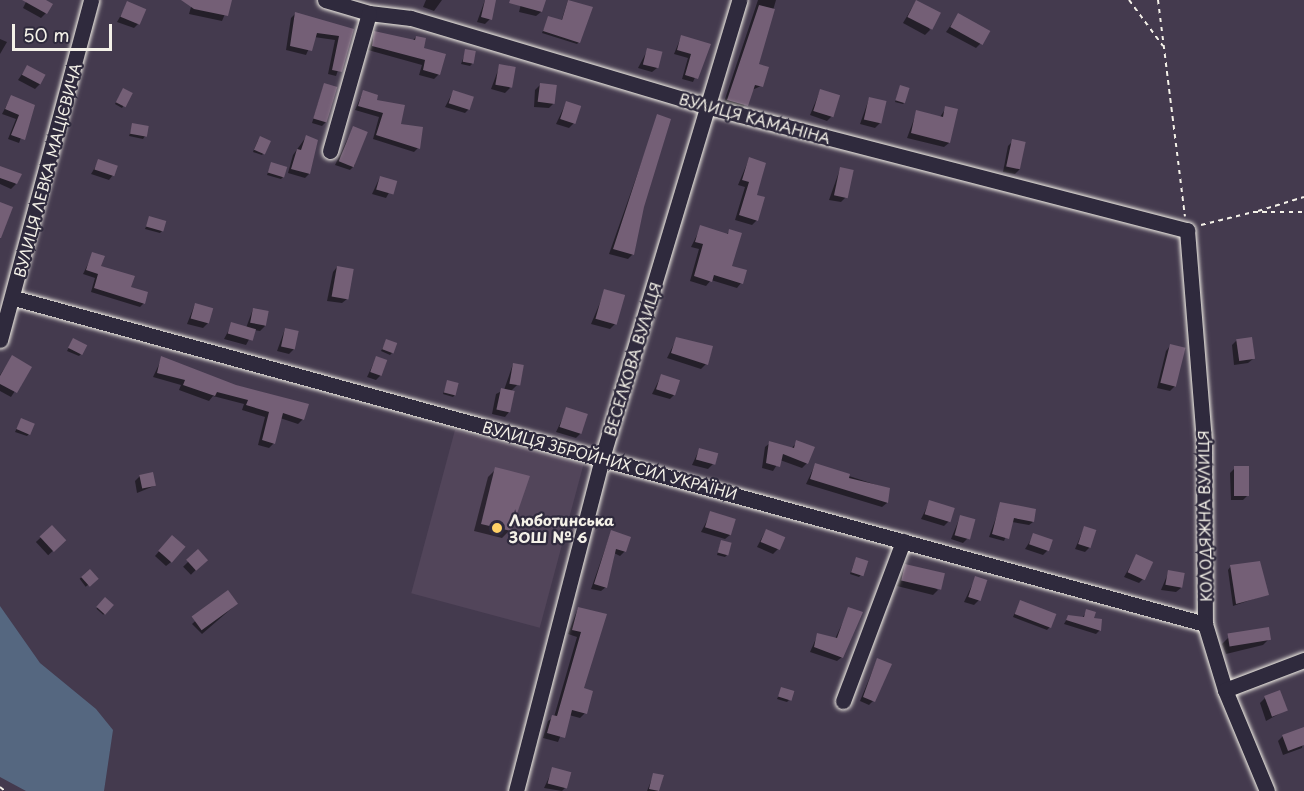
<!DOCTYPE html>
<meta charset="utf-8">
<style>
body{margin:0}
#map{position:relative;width:1304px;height:791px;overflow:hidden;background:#443a4e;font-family:"Playpen Sans",sans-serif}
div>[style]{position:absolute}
.built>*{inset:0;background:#52455a;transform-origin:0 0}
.water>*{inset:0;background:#556780}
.shadow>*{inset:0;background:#0007;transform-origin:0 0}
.building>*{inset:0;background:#745f76;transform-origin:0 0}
.path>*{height:2px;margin-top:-1px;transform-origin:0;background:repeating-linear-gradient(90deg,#f4f1e8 0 4.5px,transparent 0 9px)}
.roads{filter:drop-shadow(0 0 2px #f4f1e8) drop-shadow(0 0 2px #f4f1e8)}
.minor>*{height:15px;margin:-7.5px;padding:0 7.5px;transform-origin:7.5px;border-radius:7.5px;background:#2f2a3d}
.dots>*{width:16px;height:16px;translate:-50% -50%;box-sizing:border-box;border:3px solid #2f2a3d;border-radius:50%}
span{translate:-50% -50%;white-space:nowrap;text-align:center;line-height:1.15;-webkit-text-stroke:4.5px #2f2a3d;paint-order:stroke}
.street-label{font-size:15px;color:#f4f1e8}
.poi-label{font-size:15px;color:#f4f1e8;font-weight:700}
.left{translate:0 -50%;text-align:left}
.scale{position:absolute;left:12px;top:24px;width:100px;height:27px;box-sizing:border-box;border:3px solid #f4f1e8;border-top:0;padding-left:8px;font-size:18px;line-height:21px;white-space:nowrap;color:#f4f1e8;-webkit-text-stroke:4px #2f2a3d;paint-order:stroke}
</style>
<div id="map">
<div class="built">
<div style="left:455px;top:430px;width:133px;height:169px;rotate:15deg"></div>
</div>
<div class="water">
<div style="clip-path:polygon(0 606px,40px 663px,96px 709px,113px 730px,104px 791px,26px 791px,0 777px)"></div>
</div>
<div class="shadow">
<div style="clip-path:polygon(27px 0,43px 0,46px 13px,41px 18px,23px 8px)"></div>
<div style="clip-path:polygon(193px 0,231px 0,222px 21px,189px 14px)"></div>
<div style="clip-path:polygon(426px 0,442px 0,434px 11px,423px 7px)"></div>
<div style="clip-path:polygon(485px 0,489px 0,490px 19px,485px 24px,477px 22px)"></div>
<div style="clip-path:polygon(522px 0,544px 0,541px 12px,536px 16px,519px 12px)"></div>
<div style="clip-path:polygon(568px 0,579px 42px,577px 44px,542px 33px,549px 18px,561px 22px)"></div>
<div style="clip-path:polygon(758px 0,776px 0,757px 65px,761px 86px,752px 90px,742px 110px,723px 105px)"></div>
<div style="clip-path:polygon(916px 1px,930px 30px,925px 35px,903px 23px)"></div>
<div style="clip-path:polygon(128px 3px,139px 23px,134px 28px,117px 22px)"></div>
<div style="clip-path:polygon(296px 13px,352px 30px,336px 76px,328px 74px,335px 40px,314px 37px,306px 55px,286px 50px,291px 18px)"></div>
<div style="clip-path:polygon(958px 15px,981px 43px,976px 48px,946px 32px)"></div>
<div style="clip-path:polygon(375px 33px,412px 41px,416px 37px,439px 74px,434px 79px,419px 75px,422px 65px,368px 50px)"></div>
<div style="clip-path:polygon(681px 37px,709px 45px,693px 82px,682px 79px,688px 58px,674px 54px)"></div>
<div style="clip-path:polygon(0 39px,7px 42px,0 54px)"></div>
<div style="clip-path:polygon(648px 49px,657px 68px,652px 72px,638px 68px)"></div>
<div style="clip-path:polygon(466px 51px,472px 64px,470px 66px,461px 64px)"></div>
<div style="clip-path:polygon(500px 65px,510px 88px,505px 93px,491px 89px)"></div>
<div style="clip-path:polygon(27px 67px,40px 84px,35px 89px,18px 80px)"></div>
<div style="clip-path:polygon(324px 85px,327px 121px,322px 126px,312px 123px)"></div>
<div style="clip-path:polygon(540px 85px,554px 103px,549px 108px,534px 107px,535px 90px)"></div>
<div style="clip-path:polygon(900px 87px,905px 102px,903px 104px,895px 102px)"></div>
<div style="clip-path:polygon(820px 91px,832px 116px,827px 121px,810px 115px)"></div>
<div style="clip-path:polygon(122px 92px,131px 93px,122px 108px,115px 104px)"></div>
<div style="clip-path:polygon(363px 92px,400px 125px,418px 148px,414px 152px,373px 139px,379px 117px,355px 110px)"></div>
<div style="clip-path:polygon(453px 92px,470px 108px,465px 113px,445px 107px)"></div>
<div style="clip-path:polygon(11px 97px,33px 106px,19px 143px,8px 139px,16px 119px,2px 114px)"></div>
<div style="clip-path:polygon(869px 99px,880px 123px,875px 128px,860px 124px)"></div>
<div style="clip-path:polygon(566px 103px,574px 123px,569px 128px,556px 124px)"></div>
<div style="clip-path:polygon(946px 108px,949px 143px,944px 147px,907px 138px,917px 111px,940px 117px)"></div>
<div style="clip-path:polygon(658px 116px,633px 254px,628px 259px,609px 254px)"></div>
<div style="clip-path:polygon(133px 125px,145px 136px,143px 139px,129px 136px)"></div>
<div style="clip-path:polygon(353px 128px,355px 165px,350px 170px,335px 165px)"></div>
<div style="clip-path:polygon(306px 137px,309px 174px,305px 178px,288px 173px,293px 155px)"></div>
<div style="clip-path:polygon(258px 140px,264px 153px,262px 155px,253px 152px)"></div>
<div style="clip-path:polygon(1013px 141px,1020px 169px,1015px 174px,1003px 172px,1008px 146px)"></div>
<div style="clip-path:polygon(749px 159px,757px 220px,752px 225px,735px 220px,745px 187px,738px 185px)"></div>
<div style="clip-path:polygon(99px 161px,113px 175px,109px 180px,91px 174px)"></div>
<div style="clip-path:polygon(271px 164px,283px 177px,281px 179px,267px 175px)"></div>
<div style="clip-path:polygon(840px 169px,846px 197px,841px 202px,829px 200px)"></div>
<div style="clip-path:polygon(0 170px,16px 184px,11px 189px,0 184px)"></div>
<div style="clip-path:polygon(380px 177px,395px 182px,386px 198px,372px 194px)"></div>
<div style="clip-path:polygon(150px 218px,162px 231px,160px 233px,145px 229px)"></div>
<div style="clip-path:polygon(701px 227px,726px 235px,730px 231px,730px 267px,741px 283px,737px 288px,711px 280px,706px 286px,690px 281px,699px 249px,691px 247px)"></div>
<div style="clip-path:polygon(93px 254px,99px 267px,144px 303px,140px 307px,91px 292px,95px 278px,83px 274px)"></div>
<div style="clip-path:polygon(337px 267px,347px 299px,342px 303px,327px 301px,333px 272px)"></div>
<div style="clip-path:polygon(605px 291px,615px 324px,610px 329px,591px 324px)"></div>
<div style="clip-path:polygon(195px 304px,208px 323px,203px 328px,187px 324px)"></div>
<div style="clip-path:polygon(253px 309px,265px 326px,260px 331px,254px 330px,246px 345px,224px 339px,232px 324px,246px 328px)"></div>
<div style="clip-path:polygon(285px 329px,294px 349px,289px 354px,277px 351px)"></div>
<div style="clip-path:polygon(677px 338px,706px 364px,701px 369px,667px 358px)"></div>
<div style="clip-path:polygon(387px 340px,392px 353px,390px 355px,381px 351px)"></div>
<div style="clip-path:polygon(1237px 340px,1253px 359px,1248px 363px,1234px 365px,1232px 345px)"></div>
<div style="clip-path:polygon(72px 342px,81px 354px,79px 356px,67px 351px)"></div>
<div style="clip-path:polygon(1170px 346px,1175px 386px,1170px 391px,1157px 388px,1166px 351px)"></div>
<div style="clip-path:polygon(12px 357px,30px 368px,11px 397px,0 391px,0 375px)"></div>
<div style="clip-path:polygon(162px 358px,303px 419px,298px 424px,280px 418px,274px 443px,269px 448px,258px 445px,265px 417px,242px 410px,244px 404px,213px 396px,209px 401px,179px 390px,181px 385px,153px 377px)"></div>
<div style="clip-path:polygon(376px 358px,381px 375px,376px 380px,367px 377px)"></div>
<div style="clip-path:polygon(513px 364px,518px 384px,511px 391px,509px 412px,505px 417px,492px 414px,496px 394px,504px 390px)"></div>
<div style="clip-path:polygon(661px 376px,674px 395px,670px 399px,652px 394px)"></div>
<div style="clip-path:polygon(448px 382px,455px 395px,453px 397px,443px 394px)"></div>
<div style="clip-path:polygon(567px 409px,581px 433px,576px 438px,556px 432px)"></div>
<div style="clip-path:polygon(21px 420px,29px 434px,27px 436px,15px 432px)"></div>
<div style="clip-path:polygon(797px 442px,807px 463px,802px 468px,780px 460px,773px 471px,762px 468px,765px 447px,770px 443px,791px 449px)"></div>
<div style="clip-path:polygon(699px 450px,713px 464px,708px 469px,692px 465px)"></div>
<div style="clip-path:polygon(815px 465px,889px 489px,887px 503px,882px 507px,806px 484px)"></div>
<div style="clip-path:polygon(1235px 468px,1248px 495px,1243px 500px,1231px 500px,1230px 473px)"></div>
<div style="clip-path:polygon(496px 469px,510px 530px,502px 538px,474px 531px,488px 477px)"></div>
<div style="clip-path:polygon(140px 476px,154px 486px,137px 493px,135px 481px)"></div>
<div style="clip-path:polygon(930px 501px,949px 521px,944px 526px,921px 519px)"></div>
<div style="clip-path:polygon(1001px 504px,1033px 522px,1029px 525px,1012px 522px,1004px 541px,989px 537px)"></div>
<div style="clip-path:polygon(711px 513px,730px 535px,725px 539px,701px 532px)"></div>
<div style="clip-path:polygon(960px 517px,968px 538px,963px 543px,951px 539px)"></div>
<div style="left:52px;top:527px;width:18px;height:22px;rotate:47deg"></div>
<div style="clip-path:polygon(1084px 528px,1090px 547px,1085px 552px,1075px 549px)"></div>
<div style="clip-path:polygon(766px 530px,778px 549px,773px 554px,757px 547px)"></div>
<div style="clip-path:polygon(611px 532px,625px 551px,620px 556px,614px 553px,606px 587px,601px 591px,591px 589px)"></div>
<div style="clip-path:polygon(1034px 535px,1048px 550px,1043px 555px,1025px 549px)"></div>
<div style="clip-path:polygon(168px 541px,171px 562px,166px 566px,155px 556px)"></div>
<div style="clip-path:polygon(721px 542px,727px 555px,725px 557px,717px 555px)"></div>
<div style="left:198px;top:552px;width:11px;height:21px;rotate:45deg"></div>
<div style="clip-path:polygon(1136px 556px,1144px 578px,1139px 583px,1124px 577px)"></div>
<div style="clip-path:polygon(855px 561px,861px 575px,859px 577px,850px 574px)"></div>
<div style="clip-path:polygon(905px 566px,938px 590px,933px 595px,897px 586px)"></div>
<div style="clip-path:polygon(1231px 566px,1268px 594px,1233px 606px,1228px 570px)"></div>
<div style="left:90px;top:571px;width:10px;height:13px;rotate:53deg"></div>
<div style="clip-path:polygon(1169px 571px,1181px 588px,1176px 592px,1161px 590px)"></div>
<div style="clip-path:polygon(976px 577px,979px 600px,974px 605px,964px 602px)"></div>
<div style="clip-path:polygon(228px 592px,232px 608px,202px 634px,192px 624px)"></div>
<div style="left:105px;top:599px;width:9px;height:13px;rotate:41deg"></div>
<div style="clip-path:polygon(1020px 602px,1051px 626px,1047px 630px,1013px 617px)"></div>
<div style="clip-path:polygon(578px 608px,605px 615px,582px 689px,585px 713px,580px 718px,569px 715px,558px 742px,543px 738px,548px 721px,554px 717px,577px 637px,568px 634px)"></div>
<div style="clip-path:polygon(849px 609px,842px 657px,837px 661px,810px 652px,818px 634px,835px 639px)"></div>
<div style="clip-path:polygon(1087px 611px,1100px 630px,1096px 634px,1064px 624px,1068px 617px,1082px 618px)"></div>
<div style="clip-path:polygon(1268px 629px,1269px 639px,1263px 645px,1226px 654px,1222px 644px,1228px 638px)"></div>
<div style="clip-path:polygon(877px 660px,873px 701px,869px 705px,860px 701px)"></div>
<div style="clip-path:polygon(782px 689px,789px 700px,787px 702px,777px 699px)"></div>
<div style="clip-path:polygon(1265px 698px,1286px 710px,1266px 721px,1260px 703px)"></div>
<div style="clip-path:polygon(1304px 735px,1302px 748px,1283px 755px,1278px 741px,1283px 736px)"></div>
<div style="clip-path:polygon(553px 769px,565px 788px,562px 791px,544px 788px)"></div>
<div style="clip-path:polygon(654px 774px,662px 776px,658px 791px,647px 791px)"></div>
</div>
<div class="building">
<div style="clip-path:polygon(22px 0,46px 0,53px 4px,47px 14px)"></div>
<div style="clip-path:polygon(181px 0,232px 0,228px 16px,194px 9px)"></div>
<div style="clip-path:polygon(485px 0,496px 0,492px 20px,481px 17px)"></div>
<div style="clip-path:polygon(510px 0,546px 0,542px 12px,509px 3px)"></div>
<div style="clip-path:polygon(568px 0,593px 7px,580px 43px,543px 31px,548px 16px,562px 20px)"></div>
<div style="left:916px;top:0;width:28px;height:19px;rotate:27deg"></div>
<div style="left:127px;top:1px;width:21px;height:17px;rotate:23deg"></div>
<div style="clip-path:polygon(759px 5px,775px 9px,759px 64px,769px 67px,763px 87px,755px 85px,748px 106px,727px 100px)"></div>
<div style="clip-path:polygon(295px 12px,354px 29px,342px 72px,332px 70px,339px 36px,317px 33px,312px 51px,290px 46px)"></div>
<div style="left:958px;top:13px;width:37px;height:16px;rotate:29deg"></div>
<div style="clip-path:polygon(374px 31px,415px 40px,416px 36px,426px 38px,424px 48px,446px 54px,440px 75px,423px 70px,425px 60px,372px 46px)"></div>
<div style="clip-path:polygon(681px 35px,711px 44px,698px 79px,685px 75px,691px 54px,677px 50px)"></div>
<div style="left:647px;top:48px;width:16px;height:17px;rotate:14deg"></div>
<div style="left:465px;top:49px;width:11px;height:13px;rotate:10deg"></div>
<div style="left:499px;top:64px;width:17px;height:21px;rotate:10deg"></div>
<div style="left:27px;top:65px;width:21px;height:11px;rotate:28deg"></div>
<div style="left:324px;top:83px;width:14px;height:37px;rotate:17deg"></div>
<div style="left:540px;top:83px;width:17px;height:19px;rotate:7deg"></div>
<div style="left:900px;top:85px;width:10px;height:16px;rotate:17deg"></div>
<div style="left:123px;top:88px;width:11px;height:16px;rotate:27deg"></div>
<div style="left:820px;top:89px;width:21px;height:23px;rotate:17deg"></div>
<div style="clip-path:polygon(363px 90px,378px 95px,377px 100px,405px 105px,401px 124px,423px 127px,420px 149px,376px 135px,383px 113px,358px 106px)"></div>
<div style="left:453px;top:90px;width:22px;height:14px;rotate:18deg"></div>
<div style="clip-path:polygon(11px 95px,35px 105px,25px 140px,11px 135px,19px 115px,5px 109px)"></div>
<div style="left:869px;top:97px;width:18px;height:23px;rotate:13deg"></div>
<div style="left:566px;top:101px;width:16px;height:19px;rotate:18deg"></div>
<div style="clip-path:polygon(945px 106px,958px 109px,950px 143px,911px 133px,916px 110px,943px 117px)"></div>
<div style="clip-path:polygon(657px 114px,671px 119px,644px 207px,634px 255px,613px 249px)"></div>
<div style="left:132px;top:123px;width:17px;height:11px;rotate:10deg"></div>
<div style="left:353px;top:126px;width:16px;height:38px;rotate:22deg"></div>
<div style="clip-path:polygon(306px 135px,318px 140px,310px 174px,291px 169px,297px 149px,301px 150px)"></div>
<div style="left:260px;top:136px;width:12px;height:15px;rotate:24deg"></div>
<div style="left:1012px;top:139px;width:14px;height:28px;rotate:12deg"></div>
<div style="clip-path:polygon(749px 157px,766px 163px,757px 195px,765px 197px,758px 221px,739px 215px,749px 182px,742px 180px)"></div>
<div style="left:98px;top:159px;width:21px;height:11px;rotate:19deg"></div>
<div style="left:271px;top:162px;width:17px;height:11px;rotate:17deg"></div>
<div style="clip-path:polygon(0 166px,22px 174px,17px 184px,0 178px)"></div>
<div style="left:840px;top:167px;width:14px;height:29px;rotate:12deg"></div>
<div style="left:380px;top:176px;width:18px;height:14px;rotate:16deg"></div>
<div style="clip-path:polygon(0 202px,13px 207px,1px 238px,0 238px)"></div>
<div style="left:149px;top:216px;width:18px;height:11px;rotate:16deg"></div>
<div style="clip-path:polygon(700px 225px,728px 234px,729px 229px,742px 233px,732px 266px,747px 270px,743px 284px,714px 275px,712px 282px,694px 276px,703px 244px,695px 242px)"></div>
<div style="clip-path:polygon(92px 252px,105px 256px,101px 266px,135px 276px,131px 287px,148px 292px,145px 304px,94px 288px,98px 274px,86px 270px)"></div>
<div style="left:337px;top:266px;width:17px;height:31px;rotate:10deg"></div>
<div style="left:604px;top:289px;width:22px;height:31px;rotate:16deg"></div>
<div style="left:195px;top:303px;width:19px;height:16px;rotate:16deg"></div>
<div style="left:253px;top:308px;width:16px;height:15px;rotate:11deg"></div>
<div style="left:231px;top:322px;width:26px;height:12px;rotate:16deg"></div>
<div style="left:285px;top:328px;width:14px;height:19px;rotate:12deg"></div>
<div style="clip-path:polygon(676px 337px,713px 346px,708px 365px,671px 353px)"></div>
<div style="left:1252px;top:337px;width:22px;height:16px;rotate:82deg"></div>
<div style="left:73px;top:338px;width:16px;height:11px;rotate:27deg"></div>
<div style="left:386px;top:339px;width:12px;height:11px;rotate:20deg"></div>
<div style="left:1170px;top:344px;width:16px;height:40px;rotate:14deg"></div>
<div style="clip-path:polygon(12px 355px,32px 367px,17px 393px,0 384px,0 376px)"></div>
<div style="clip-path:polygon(161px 356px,236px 385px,309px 404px,304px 420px,283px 413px,275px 444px,262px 440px,269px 412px,246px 405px,248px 400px,217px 392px,215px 396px,183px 385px,185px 380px,157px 373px)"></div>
<div style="left:376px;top:356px;width:12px;height:17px;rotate:20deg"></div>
<div style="left:513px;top:363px;width:11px;height:21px;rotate:10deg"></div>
<div style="left:661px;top:374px;width:20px;height:16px;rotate:18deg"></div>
<div style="left:447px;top:380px;width:12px;height:13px;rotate:14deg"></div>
<div style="left:501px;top:388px;width:14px;height:22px;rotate:12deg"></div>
<div style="left:566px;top:407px;width:23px;height:21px;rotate:18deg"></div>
<div style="left:21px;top:418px;width:15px;height:12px;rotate:23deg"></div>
<div style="clip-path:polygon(796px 440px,815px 447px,808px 464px,783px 454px,780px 467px,766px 463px,769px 441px,794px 448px)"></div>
<div style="left:699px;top:448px;width:20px;height:12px;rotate:15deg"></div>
<div style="clip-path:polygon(815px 463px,850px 474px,849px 478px,890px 488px,888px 503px,810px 479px)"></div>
<div style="left:1234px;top:466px;width:15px;height:30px"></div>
<div style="clip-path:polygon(495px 467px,530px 476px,511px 531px,481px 524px)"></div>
<div style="left:153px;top:472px;width:14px;height:14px;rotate:78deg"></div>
<div style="left:929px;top:500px;width:27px;height:15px;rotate:17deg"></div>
<div style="clip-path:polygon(1000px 502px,1036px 509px,1034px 522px,1014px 518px,1009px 539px,992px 534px)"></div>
<div style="left:710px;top:511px;width:27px;height:17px;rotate:17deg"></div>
<div style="left:960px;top:515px;width:16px;height:21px;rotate:15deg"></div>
<div style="left:52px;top:525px;width:21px;height:17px;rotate:47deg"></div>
<div style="left:1084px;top:526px;width:13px;height:19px;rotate:18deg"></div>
<div style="left:766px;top:529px;width:21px;height:14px;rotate:23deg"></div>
<div style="clip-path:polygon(611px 530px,631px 537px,626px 552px,616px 549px,607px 588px,594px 584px)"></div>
<div style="left:1033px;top:533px;width:21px;height:12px;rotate:19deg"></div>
<div style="left:172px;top:535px;width:18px;height:21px;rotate:41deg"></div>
<div style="left:721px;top:540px;width:11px;height:13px;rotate:15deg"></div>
<div style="left:198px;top:549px;width:15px;height:16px;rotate:48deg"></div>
<div style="left:1136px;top:554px;width:19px;height:20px;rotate:25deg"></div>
<div style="left:856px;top:557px;width:13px;height:16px;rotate:18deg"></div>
<div style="clip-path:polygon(1260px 561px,1269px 595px,1236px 604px,1230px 565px)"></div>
<div style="left:905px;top:564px;width:41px;height:17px;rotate:13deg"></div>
<div style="left:90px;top:569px;width:13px;height:12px;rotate:48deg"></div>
<div style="left:1168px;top:570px;width:17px;height:15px;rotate:10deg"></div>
<div style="left:975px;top:576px;width:13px;height:22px;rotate:18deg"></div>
<div style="left:228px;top:590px;width:17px;height:45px;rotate:54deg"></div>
<div style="left:105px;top:597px;width:12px;height:13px;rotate:42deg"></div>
<div style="left:1020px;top:600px;width:39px;height:15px;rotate:21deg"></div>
<div style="clip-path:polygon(578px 607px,607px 614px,584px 688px,593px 691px,587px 714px,572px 710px,565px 738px,547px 733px,552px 715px,557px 716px,581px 632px,572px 630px)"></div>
<div style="clip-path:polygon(848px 607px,863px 612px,843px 658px,814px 647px,817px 633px,837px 638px)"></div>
<div style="clip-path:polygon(1086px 609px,1096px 612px,1094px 618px,1102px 619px,1101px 631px,1066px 620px,1068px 615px,1084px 617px)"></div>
<div style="left:1269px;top:627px;width:13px;height:42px;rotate:81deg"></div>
<div style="clip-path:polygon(877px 658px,892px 664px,875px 702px,863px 697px)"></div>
<div style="left:781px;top:687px;width:14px;height:10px;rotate:17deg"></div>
<div style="left:1280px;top:690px;width:22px;height:17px;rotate:69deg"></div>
<div style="clip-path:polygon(1304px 727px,1304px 745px,1288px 751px,1282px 735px)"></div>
<div style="left:552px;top:767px;width:20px;height:17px;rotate:15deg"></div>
<div style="clip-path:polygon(653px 773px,664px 775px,659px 791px,649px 789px)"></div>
</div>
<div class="path">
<div style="left:1129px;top:0;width:57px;rotate:53.5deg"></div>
<div style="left:1158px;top:0;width:218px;rotate:82.9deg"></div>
<div style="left:1258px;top:211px;width:48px;rotate:-16.9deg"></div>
<div style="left:1201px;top:225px;width:54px;rotate:-14deg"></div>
<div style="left:1253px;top:212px;width:51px"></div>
<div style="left:0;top:787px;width:6px;rotate:39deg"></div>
</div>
<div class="roads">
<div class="minor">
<div style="left:325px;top:0;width:46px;rotate:16.5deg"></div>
<div style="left:369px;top:13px;width:42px;rotate:6.8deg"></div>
<div style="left:411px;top:18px;width:312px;rotate:16.6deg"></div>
<div style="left:710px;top:107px;width:493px;rotate:14.5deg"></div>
<div style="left:1187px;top:230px;width:212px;rotate:85.4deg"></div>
<div style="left:1204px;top:441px;width:183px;rotate:89.7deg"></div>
<div style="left:1205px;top:624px;width:69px;rotate:73.1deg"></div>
<div style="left:1225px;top:690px;width:109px;rotate:67.4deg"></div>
<div style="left:330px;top:151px;width:143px;rotate:-74.2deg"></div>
<div style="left:14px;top:298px;width:1235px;rotate:15.31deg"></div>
<div style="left:0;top:340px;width:352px;rotate:-75deg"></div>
<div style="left:1225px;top:690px;width:85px;rotate:-20.8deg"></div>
<div style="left:843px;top:701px;width:171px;rotate:-69.4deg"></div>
<div style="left:516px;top:791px;width:344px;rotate:-75.5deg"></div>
<div style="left:602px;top:458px;width:478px;rotate:-73.3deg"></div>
</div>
</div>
<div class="dots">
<div style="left:497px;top:528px;background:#ffd166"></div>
</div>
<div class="street-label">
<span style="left:755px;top:118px;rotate:15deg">ВУЛИЦЯ КАМАНІНА</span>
<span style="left:47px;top:170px;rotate:-75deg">ВУЛИЦЯ ЛЕВКА МАЦІЄВИЧА</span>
<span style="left:632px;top:359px;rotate:-73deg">ВЕСЕЛКОВА ВУЛИЦЯ</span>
<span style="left:610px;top:460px;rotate:15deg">ВУЛИЦЯ ЗБРОЙНИХ СИЛ УКРАЇНИ</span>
<span style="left:1204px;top:516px;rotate:-91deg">КОЛОДЯЖНА ВУЛИЦЯ</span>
</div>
<div class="poi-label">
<span class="left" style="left:509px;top:528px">Люботинська<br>ЗОШ № 6</span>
</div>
<div class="scale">50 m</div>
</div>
